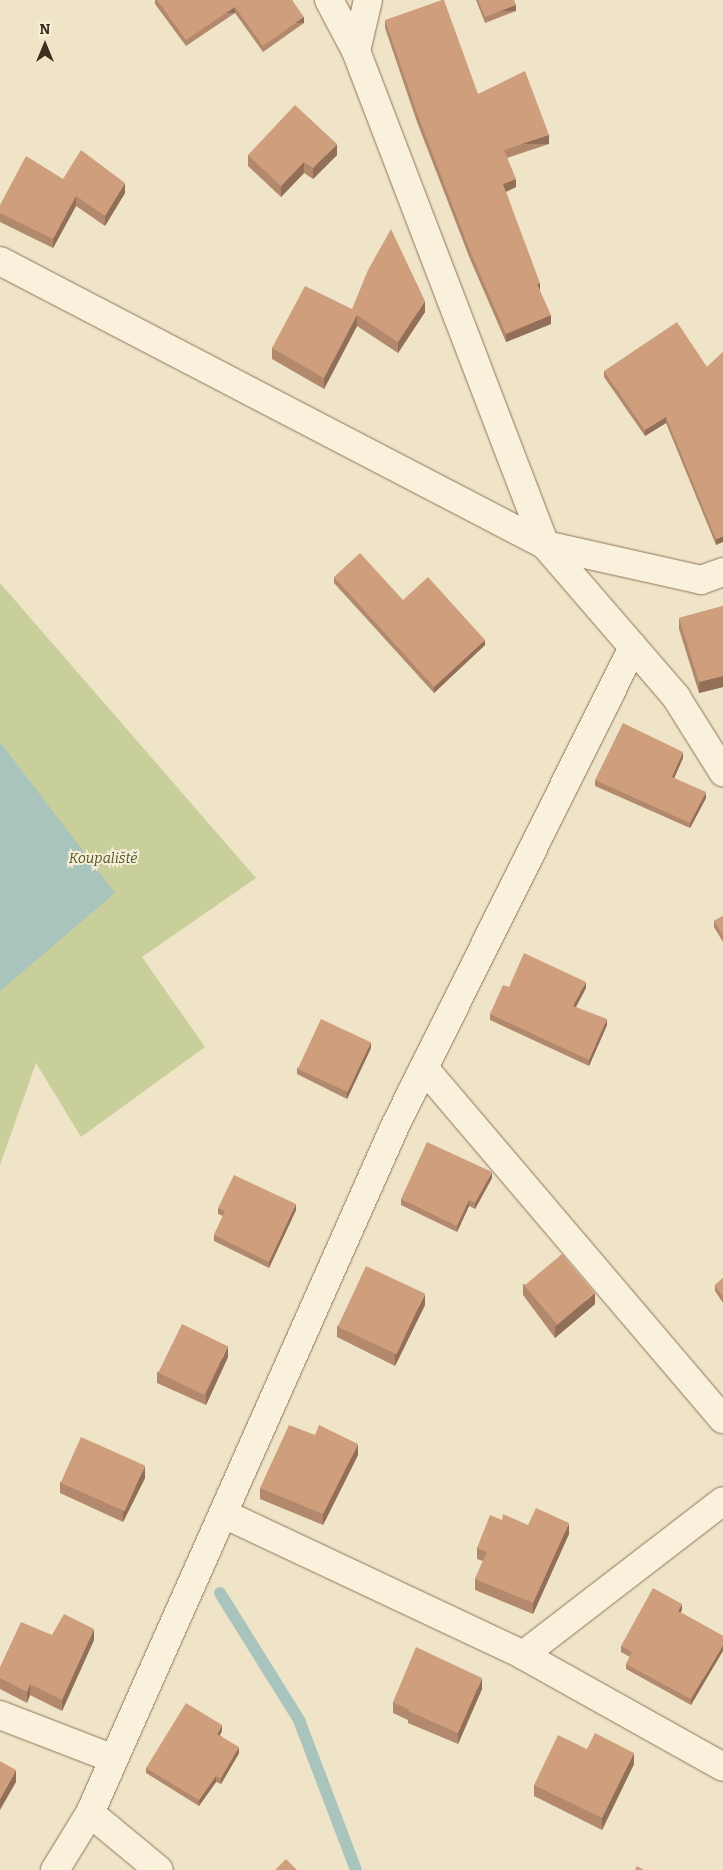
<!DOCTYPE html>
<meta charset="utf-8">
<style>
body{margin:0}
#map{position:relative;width:723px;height:1870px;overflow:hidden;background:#f0e4c8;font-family:Bitter,serif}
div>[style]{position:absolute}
.green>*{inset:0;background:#c9cf9b}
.water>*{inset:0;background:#a9c4bc}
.stream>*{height:12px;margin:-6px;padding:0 6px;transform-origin:6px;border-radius:6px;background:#a9c4bc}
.roads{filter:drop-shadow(0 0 1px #8d765c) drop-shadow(0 0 1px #8d765c)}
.street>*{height:28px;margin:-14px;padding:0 14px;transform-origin:14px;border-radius:14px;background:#faf1dc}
.secondary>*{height:28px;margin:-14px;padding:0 14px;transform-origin:14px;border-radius:14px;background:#faf1dc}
.wall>*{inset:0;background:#b2896c}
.shaded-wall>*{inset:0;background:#916f58;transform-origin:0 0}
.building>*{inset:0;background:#cf9f7d;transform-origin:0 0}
span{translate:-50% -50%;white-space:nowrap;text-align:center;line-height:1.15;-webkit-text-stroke:4px #f7eed8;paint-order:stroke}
.park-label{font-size:14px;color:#4d5a26;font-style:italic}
.north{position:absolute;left:20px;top:20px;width:50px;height:50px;-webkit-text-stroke:4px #f7eed8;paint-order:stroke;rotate:0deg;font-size:14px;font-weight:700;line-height:20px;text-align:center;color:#3d2e20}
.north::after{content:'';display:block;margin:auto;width:18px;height:22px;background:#3d2e20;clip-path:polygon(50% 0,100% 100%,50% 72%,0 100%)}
</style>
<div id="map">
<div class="green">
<div style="clip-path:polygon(0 583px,256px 878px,142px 957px,205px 1047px,81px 1137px,36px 1063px,0 1165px)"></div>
</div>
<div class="water">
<div style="clip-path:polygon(0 742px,115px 893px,0 991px)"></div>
</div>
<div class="stream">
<div style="left:220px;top:1593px;width:150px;rotate:58.1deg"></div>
<div style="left:299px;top:1720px;width:160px;rotate:69.2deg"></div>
</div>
<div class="roads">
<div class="street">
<div style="left:356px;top:51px;width:52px;rotate:-76.8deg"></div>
<div style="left:545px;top:545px;width:201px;rotate:49.2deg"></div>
<div style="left:676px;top:697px;width:89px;rotate:57.9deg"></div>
<div style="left:424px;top:1068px;width:461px;rotate:49.6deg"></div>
<div style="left:224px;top:1514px;width:331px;rotate:25.2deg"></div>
<div style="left:523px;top:1655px;width:229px;rotate:29.2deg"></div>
<div style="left:523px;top:1655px;width:252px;rotate:-37.6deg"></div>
<div style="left:0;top:1715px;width:122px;rotate:21.1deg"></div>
<div style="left:90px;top:1813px;width:89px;rotate:39.6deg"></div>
<div style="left:55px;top:1870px;width:67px;rotate:-58.4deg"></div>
<div style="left:90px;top:1813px;width:752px;rotate:-66.06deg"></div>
<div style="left:395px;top:1126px;width:535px;rotate:-63.58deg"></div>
</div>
<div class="secondary">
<div style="left:329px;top:0;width:58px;rotate:62.1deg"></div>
<div style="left:356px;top:51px;width:529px;rotate:69.06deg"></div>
<div style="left:0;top:261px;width:615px;rotate:27.52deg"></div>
<div style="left:545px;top:545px;width:160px;rotate:12.6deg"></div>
<div style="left:701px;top:580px;width:23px;rotate:-20deg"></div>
</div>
</div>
<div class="wall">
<div style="clip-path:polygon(155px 0,292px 0,304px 23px,263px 52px,235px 13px,186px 46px,155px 4px)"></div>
<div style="clip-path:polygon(476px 0,514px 0,516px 11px,485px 23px)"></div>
<div style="clip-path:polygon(385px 20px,478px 94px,549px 144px,507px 158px,516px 187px,506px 192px,540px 291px,551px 324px,506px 342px,470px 259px,417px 122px,385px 28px)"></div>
<div style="clip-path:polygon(248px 155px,337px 155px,313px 179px,304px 173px,281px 197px,248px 166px)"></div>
<div style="clip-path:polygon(63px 179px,125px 193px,105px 226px,76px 206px,53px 248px,0 222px,0 205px)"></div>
<div style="clip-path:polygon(352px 309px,425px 312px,398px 353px,357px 326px,324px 389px,272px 359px,272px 348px)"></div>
<div style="clip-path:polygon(723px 352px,716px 545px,666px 423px,645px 436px,604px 377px,604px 371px,707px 367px)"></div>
<div style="clip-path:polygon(334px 577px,403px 600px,485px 645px,434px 693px,334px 583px)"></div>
<div style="clip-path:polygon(723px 606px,723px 687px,699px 693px,679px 629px,679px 618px)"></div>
<div style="clip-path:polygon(683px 758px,674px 778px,706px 798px,690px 828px,595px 786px,595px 780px)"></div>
<div style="clip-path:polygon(723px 916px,723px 942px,714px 927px,714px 921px)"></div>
<div style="clip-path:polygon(509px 987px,586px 988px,576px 1007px,607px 1025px,589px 1066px,490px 1020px,490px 1014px)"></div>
<div style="clip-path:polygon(371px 1048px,347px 1099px,297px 1074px,297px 1068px)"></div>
<div style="clip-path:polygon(492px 1178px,475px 1209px,469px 1206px,457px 1232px,401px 1205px,401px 1199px)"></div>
<div style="clip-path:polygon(218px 1208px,296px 1210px,269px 1268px,214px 1241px,214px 1235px,223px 1216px,218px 1214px)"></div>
<div style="clip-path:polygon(723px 1278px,723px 1303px,715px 1291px,715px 1285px)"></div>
<div style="clip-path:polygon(523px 1284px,595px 1304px,555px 1338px,523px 1295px)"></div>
<div style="clip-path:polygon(425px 1305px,395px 1366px,337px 1337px,337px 1326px)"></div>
<div style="clip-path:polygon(228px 1357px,206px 1405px,157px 1383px,157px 1372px)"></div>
<div style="clip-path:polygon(358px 1455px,323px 1525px,260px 1499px,260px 1488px)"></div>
<div style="clip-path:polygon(145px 1478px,123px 1522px,60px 1493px,60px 1482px)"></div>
<div style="clip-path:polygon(502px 1520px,569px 1534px,533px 1614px,475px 1590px,475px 1579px,483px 1561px,477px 1559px,477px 1548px)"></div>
<div style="clip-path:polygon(682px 1610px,680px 1612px,723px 1636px,691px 1705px,626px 1669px,626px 1664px,630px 1657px,621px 1652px,621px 1646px)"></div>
<div style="clip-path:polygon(52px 1635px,94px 1640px,62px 1711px,30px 1695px,27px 1703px,0 1689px,0 1667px)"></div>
<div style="clip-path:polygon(482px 1689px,458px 1744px,408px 1723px,408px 1720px,393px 1713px,393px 1702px)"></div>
<div style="clip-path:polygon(222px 1731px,220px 1735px,239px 1753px,221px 1784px,216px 1782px,199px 1806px,146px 1773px,146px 1768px)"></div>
<div style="clip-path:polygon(587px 1749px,634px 1764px,602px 1830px,534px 1796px,534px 1785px)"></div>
</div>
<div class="shaded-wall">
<div style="left:516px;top:5px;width:6px;height:33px;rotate:90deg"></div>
<div style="left:235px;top:7px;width:6px;height:59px;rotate:90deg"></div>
<div style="left:304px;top:17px;width:6px;height:50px;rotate:90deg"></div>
<div style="left:549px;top:135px;width:9px;height:47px;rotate:90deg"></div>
<div style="clip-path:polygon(337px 144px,337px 155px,313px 179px,313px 168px)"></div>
<div style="clip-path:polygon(304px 162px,304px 173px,281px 197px,281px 186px)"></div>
<div style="clip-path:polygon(516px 179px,516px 187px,503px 193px,503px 184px)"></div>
<div style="clip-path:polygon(125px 183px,125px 193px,105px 226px,105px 216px)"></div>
<div style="clip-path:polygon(76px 196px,76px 206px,53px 248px,53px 239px)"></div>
<div style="clip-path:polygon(540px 283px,540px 291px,537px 292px,537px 284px)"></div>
<div style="clip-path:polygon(425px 301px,425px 312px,398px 353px,398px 342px)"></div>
<div style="clip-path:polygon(357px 315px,357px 326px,324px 389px,324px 378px)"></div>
<div style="clip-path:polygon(551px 315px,551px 324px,506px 342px,506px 334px)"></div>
<div style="clip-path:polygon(666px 417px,666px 423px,645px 436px,645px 430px)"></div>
<div style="clip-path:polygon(723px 536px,723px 542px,716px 545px,716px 539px)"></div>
<div style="clip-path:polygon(485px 640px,485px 645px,434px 693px,434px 687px)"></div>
<div style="clip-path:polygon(723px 676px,723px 687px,699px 693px,699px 682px)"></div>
<div style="clip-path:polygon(683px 752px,683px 758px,672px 783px,672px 777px)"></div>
<div style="clip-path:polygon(706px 792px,706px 798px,690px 828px,690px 823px)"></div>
<div style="clip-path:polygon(586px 982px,586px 988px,573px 1012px,573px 1006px)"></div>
<div style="clip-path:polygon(607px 1019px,607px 1025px,589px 1066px,589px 1060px)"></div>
<div style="clip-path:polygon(371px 1042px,371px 1048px,347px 1099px,347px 1093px)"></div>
<div style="clip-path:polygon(492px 1172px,492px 1178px,475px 1209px,475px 1203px)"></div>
<div style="clip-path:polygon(469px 1200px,469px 1206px,457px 1232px,457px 1226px)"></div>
<div style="clip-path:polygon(296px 1204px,296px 1210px,269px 1268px,269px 1262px)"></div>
<div style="clip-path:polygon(595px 1293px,595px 1304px,555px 1338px,555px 1327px)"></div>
<div style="clip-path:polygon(425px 1294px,425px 1305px,395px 1366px,395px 1355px)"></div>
<div style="clip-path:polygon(228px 1346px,228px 1357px,206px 1405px,206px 1394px)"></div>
<div style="clip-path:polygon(358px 1444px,358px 1455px,323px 1525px,323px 1514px)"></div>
<div style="clip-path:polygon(145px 1466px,145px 1478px,123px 1522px,123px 1511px)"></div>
<div style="clip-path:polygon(569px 1523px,569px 1534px,533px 1614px,533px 1603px)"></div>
<div style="clip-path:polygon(682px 1604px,682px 1610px,678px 1617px,678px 1611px)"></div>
<div style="clip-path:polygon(94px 1629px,94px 1640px,62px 1711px,62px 1700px)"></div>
<div style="clip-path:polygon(723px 1645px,723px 1651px,691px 1705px,691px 1699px)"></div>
<div style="clip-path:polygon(482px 1678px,482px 1689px,458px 1744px,458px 1733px)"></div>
<div style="clip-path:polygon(30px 1684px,30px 1695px,27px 1703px,27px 1692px)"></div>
<div style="clip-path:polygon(222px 1725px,222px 1731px,217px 1740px,217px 1734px)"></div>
<div style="clip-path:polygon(239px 1747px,239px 1753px,221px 1784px,221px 1778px)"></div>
<div style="clip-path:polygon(634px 1753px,634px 1764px,602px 1830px,602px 1818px)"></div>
<div style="clip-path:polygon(16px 1770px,16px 1782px,0 1810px,0 1799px)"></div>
<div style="clip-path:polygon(216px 1776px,216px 1782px,199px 1806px,199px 1800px)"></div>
</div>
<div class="building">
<div style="clip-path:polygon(157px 0,292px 0,304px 17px,263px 46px,235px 7px,186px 40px)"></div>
<div style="clip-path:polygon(442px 0,444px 0,478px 94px,525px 71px,549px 135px,504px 150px,516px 179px,503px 184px,540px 283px,537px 284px,551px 315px,506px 334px,470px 251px,417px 113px,385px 20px)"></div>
<div style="clip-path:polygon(478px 0,514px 0,516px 5px,485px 17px)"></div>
<div style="clip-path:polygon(295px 105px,337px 144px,313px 168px,304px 162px,281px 186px,248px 155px)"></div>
<div style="clip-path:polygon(81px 150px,125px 183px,105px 216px,76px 196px,53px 239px,0 213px,0 205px,26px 156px,63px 179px)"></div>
<div style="clip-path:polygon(391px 229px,425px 301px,398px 342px,357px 315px,324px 378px,272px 348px,305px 286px,352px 309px,368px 270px)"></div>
<div style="clip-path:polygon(677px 322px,707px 367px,723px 352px,723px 536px,716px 539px,666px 417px,645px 430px,604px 371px)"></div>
<div style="clip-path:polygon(360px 553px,403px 600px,428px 577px,485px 640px,434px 687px,334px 577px)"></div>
<div style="clip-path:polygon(723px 606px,723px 676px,699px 682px,679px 618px)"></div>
<div style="clip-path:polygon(623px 723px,683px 752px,672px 777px,706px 792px,690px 823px,595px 780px)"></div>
<div style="clip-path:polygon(723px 916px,723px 936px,714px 921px)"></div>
<div style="clip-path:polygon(524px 953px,586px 982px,573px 1006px,607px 1019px,589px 1060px,490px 1014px,503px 985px,509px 987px)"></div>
<div style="left:321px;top:1019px;width:55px;height:55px;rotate:25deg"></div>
<div style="clip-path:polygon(427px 1142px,492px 1172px,475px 1203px,469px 1200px,457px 1226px,401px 1199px)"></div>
<div style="clip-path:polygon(234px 1175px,296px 1204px,269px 1262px,214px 1235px,225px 1211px,218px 1208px)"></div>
<div style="left:562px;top:1254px;width:51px;height:49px;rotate:50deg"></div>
<div style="left:366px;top:1266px;width:65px;height:67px;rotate:25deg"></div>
<div style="clip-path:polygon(723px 1278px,723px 1297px,715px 1285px)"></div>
<div style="left:182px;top:1324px;width:51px;height:54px;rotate:26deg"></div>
<div style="clip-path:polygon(289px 1425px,315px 1435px,319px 1425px,358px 1444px,323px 1514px,260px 1488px)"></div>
<div style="left:81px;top:1437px;width:70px;height:50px;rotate:24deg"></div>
<div style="clip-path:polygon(536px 1508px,569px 1523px,533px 1603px,475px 1579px,487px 1552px,477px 1548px,490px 1515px,502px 1520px,503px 1514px,528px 1525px)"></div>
<div style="clip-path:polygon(653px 1588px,682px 1604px,678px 1611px,723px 1636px,723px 1645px,691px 1699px,626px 1664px,632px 1652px,621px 1646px)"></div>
<div style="clip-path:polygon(64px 1614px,94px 1629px,62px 1700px,30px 1684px,27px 1692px,0 1678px,0 1667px,21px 1622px,52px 1635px)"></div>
<div style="clip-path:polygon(416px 1647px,482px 1678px,458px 1733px,408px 1711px,409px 1710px,393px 1702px)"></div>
<div style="clip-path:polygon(186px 1703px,222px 1725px,217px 1734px,239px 1747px,221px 1778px,216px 1776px,199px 1800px,146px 1768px)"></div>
<div style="clip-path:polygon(595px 1733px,634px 1753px,602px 1818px,534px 1785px,558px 1735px,587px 1749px)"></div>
<div style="clip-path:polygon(0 1761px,16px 1770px,0 1799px)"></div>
<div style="clip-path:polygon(286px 1859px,297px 1870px,275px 1870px)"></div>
<div style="clip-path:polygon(637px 1866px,644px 1870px,635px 1870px)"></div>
</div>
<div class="park-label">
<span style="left:103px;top:859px">Koupaliště</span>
</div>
<div class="north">N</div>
</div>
